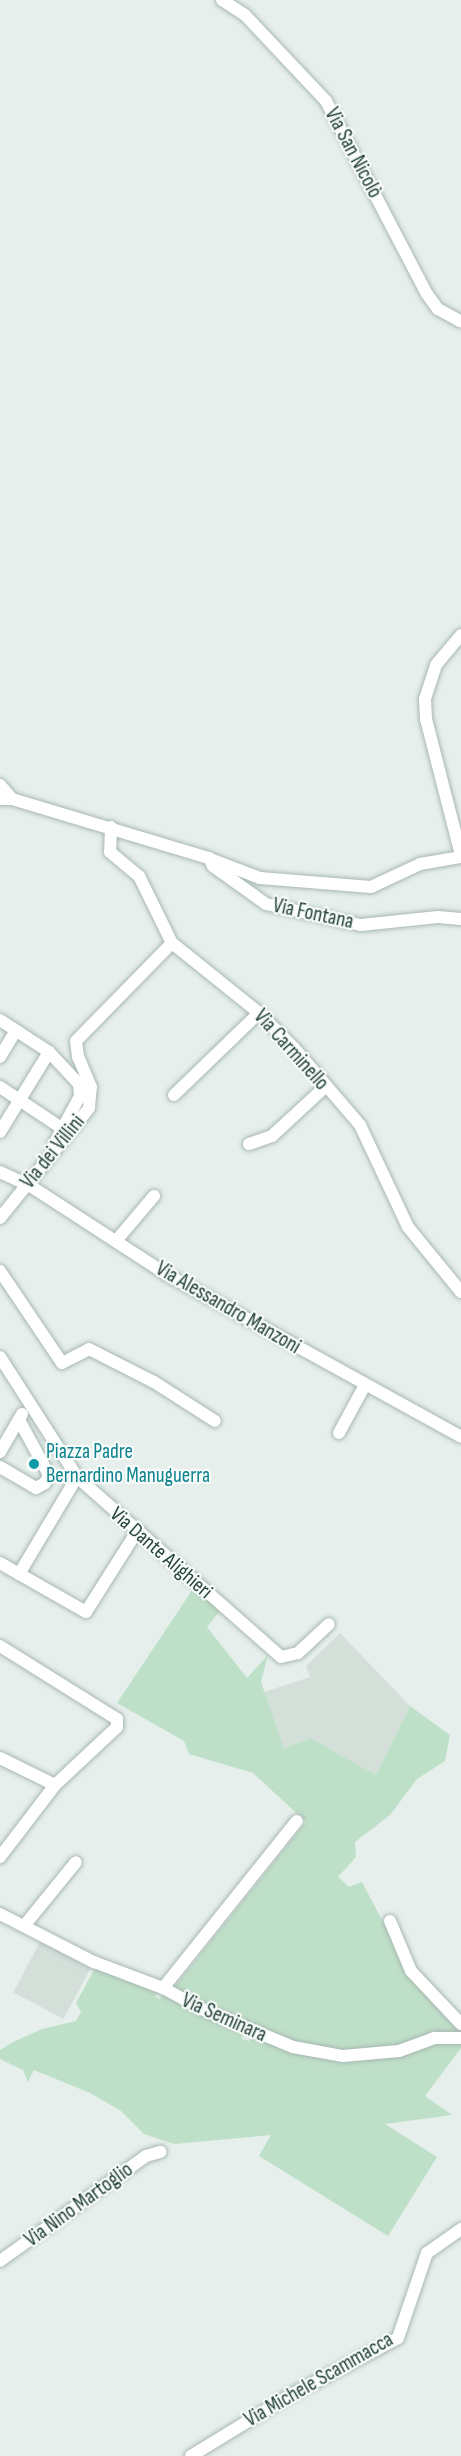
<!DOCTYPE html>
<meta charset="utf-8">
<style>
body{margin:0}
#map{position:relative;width:461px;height:2456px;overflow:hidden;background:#e6efeb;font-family:"Sofia Sans Condensed",sans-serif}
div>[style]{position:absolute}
.built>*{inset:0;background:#d4dfda;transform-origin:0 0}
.green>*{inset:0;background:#bfe0c8}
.roads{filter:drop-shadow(0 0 2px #a8b8b2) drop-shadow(0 0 2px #a8b8b2)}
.minor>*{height:12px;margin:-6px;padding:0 6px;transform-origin:6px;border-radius:6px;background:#fff}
.dots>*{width:16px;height:16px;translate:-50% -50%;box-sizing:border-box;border:3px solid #f7fbf9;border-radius:50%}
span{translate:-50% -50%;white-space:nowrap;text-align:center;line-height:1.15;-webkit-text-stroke:4.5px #f7fbf9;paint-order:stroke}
.street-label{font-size:21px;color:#24423a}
.culture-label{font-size:21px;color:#0d838f}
.left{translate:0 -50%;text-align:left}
</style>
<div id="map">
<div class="built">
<div style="clip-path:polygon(340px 1633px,410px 1706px,376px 1775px,311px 1738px,284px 1748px,264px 1692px,310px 1677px,306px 1666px)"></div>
<div style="left:40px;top:1942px;width:57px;height:57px;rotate:28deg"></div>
</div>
<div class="green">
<div style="clip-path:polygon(193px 1589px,220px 1611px,207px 1627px,247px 1678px,268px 1655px,261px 1682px,284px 1748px,311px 1738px,376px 1775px,410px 1706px,450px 1735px,445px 1761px,417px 1779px,390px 1815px,355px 1842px,356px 1857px,338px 1877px,349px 1887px,362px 1882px,413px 1979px,461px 2034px,433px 2031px,396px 2048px,337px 2051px,301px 2044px,222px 2015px,172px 1990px,306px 1822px,253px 1773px,189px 1754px,184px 1741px,117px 1703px)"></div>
<div style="clip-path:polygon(95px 1968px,158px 1991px,155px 1997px,160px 1999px,163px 1993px,241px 2031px,242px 2039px,249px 2041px,254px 2037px,300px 2055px,344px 2060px,434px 2042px,461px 2042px,461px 2048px,425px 2096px,452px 2115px,385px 2124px,437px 2157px,388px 2236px,259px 2156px,271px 2135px,174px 2144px,144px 2134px,121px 2111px,90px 2093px,34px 2070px,28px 2082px,23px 2070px,0 2059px,0 2050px,13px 2042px,42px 2029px,76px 2021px,81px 2012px,76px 2003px)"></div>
</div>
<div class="roads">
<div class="minor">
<div style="left:222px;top:0;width:27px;rotate:33deg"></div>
<div style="left:245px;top:15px;width:118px;rotate:46.7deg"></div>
<div style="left:326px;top:101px;width:218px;rotate:62.4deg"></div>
<div style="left:427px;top:294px;width:19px;rotate:54deg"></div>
<div style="left:438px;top:309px;width:26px;rotate:29deg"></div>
<div style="left:461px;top:635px;width:39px;rotate:130deg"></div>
<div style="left:436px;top:665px;width:36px;rotate:108deg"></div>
<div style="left:425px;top:699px;width:20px;rotate:87deg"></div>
<div style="left:426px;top:719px;width:140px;rotate:75.6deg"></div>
<div style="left:0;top:785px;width:18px;rotate:49deg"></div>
<div style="left:0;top:799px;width:12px"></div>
<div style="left:12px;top:799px;width:206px;rotate:16.7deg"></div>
<div style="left:209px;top:858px;width:9px;rotate:63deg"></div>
<div style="left:213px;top:866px;width:65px;rotate:35.6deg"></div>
<div style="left:266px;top:904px;width:97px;rotate:12.5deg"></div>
<div style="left:361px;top:925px;width:77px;rotate:-5.9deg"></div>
<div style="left:438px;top:917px;width:23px;rotate:5deg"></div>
<div style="left:111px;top:827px;width:25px;rotate:92deg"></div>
<div style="left:110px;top:852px;width:38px;rotate:40deg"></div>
<div style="left:139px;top:876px;width:75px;rotate:63.8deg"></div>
<div style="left:172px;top:943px;width:112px;rotate:38.8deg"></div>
<div style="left:259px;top:1013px;width:49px;rotate:45deg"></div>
<div style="left:294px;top:1048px;width:101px;rotate:49.4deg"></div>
<div style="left:360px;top:1125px;width:113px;rotate:64.8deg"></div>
<div style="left:408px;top:1227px;width:84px;rotate:50.8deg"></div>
<div style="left:213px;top:860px;width:50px;rotate:21deg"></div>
<div style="left:260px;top:878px;width:111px;rotate:4.6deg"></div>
<div style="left:371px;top:887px;width:54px;rotate:-25.1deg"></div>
<div style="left:420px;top:864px;width:42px;rotate:-9.7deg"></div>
<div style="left:0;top:1020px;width:59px;rotate:33.1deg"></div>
<div style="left:49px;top:1052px;width:44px;rotate:46.8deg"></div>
<div style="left:79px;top:1084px;width:12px;rotate:85deg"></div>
<div style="left:80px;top:1096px;width:55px;rotate:118.4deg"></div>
<div style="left:0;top:1057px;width:31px;rotate:-59deg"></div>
<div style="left:0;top:1087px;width:76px;rotate:33.7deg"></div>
<div style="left:174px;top:1095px;width:118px;rotate:-44deg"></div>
<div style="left:0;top:1132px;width:94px;rotate:-58.5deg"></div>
<div style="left:249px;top:1144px;width:24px;rotate:-19deg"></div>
<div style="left:272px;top:1136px;width:72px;rotate:-42.8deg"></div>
<div style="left:0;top:1172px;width:35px;rotate:25deg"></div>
<div style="left:32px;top:1187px;width:160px;rotate:33deg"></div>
<div style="left:166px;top:1274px;width:337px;rotate:28.9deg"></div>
<div style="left:0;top:1218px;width:141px;rotate:-51deg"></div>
<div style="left:89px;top:1108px;width:21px;rotate:-85deg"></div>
<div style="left:91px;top:1087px;width:33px;rotate:-113deg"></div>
<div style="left:78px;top:1057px;width:16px;rotate:-97deg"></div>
<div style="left:76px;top:1041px;width:137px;rotate:-45.6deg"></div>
<div style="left:116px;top:1241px;width:59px;rotate:-49.8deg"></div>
<div style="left:0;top:1271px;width:111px;rotate:56deg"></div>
<div style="left:62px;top:1363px;width:30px;rotate:-27deg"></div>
<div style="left:89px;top:1349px;width:73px;rotate:26.9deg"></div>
<div style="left:154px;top:1382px;width:72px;rotate:32.6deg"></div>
<div style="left:0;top:1357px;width:143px;rotate:57.3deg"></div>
<div style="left:77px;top:1477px;width:272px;rotate:41.4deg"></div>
<div style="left:281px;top:1657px;width:17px;rotate:-13deg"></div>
<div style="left:298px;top:1653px;width:42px;rotate:-43.1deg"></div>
<div style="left:339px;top:1433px;width:55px;rotate:-61.6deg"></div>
<div style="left:0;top:1452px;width:44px;rotate:-59.9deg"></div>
<div style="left:0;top:1467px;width:42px;rotate:30.3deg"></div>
<div style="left:36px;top:1488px;width:10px;rotate:-29deg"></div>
<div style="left:45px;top:1483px;width:9px;rotate:-63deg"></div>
<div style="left:49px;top:1475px;width:63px;rotate:-118.6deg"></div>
<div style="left:0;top:1563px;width:99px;rotate:29.7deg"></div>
<div style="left:86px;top:1612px;width:93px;rotate:-57.7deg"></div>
<div style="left:19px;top:1574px;width:113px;rotate:-59.1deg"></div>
<div style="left:0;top:1646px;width:138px;rotate:32deg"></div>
<div style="left:117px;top:1719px;width:8px;rotate:90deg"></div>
<div style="left:117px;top:1727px;width:85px;rotate:136.9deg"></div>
<div style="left:55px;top:1785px;width:91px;rotate:127.4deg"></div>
<div style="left:0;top:1758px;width:61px;rotate:26.1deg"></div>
<div style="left:0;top:1914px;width:106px;rotate:27.1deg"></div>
<div style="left:94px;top:1962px;width:74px;rotate:20.6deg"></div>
<div style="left:163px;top:1988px;width:47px;rotate:28.2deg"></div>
<div style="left:204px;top:2010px;width:96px;rotate:22.6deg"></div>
<div style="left:293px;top:2047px;width:51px;rotate:10.2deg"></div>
<div style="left:343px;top:2056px;width:56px;rotate:-5.1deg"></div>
<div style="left:399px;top:2051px;width:37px;rotate:-20deg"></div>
<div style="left:434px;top:2038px;width:27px"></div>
<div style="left:390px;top:1921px;width:54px;rotate:67.2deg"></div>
<div style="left:411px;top:1971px;width:73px;rotate:46.7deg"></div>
<div style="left:24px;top:1926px;width:82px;rotate:-50.9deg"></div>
<div style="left:163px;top:1988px;width:214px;rotate:-51.3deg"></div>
<div style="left:0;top:2261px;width:180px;rotate:-35.7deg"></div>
<div style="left:146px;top:2156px;width:15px;rotate:-16deg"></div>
<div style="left:191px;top:2456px;width:115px;rotate:-31.5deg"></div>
<div style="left:289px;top:2396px;width:123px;rotate:-28deg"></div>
<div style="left:398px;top:2338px;width:90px;rotate:-71.2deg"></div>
<div style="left:427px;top:2253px;width:42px;rotate:-35.2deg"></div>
</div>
</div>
<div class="dots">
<div style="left:34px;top:1464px;background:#0f9aa8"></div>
</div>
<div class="street-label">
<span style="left:353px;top:153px;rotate:62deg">Via San Nicolò</span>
<span style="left:313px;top:914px;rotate:12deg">Via Fontana</span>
<span style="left:291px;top:1050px;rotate:48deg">Via Carminello</span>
<span style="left:53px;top:1152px;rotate:-51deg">Via dei Villini</span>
<span style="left:228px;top:1308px;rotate:30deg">Via Alessandro Manzoni</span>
<span style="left:161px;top:1553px;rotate:41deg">Via Dante Alighieri</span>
<span style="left:224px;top:2018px;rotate:24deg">Via Seminara</span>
<span style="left:79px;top:2205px;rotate:-36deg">Via Nino Martoglio</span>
<span style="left:319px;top:2380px;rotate:-30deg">Via Michele Scammacca</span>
</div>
<div class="culture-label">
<span class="left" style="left:46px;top:1464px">Piazza Padre<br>Bernardino Manuguerra</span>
</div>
</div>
